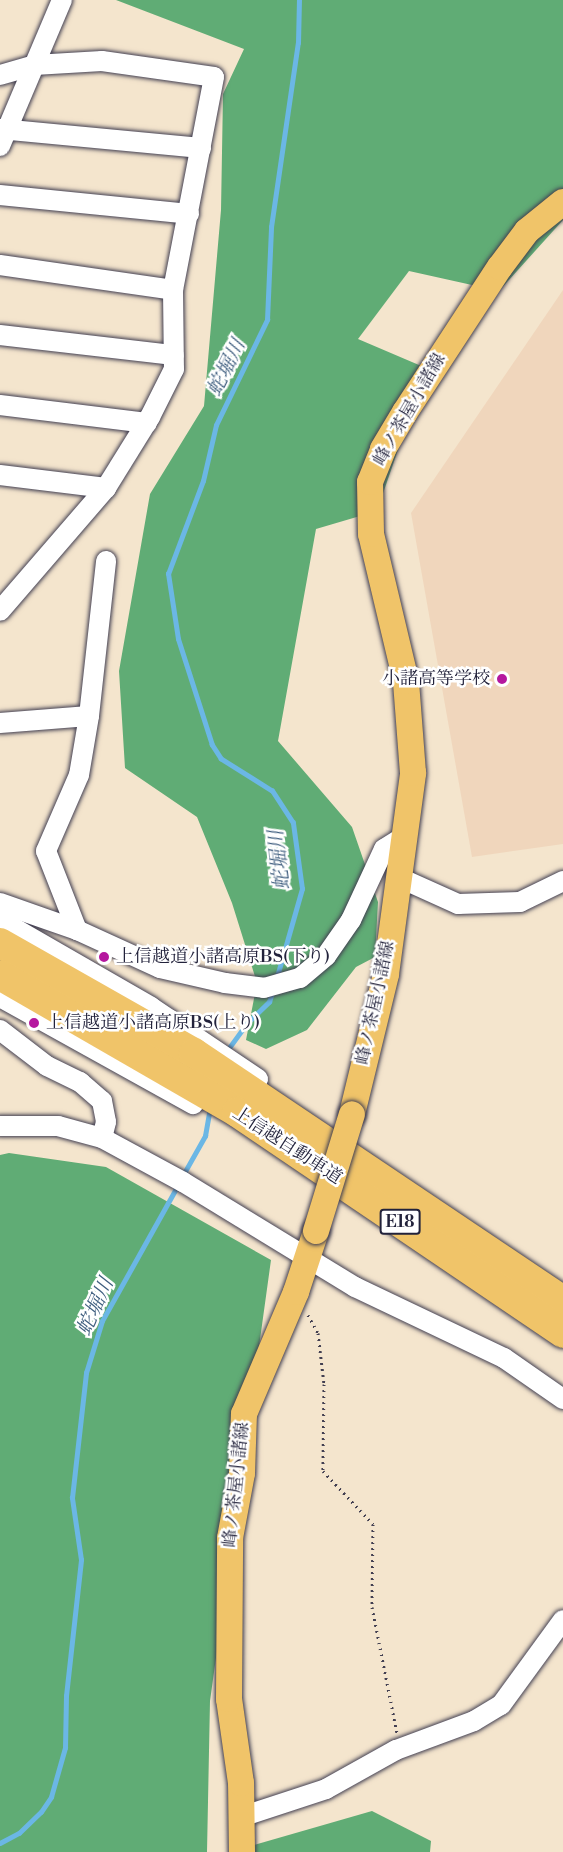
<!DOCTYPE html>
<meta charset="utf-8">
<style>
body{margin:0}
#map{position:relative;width:563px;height:1852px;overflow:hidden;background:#f4e5cd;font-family:"Libre Bodoni","Noto Serif JP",serif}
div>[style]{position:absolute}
.built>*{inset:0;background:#f0d6bc}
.forest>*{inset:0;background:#60ac75}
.stream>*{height:4.5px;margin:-2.25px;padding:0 2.25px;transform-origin:2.25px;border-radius:2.25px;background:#6bb7e5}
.path>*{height:3px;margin-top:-1.5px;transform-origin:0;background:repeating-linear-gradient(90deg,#423f51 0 1.5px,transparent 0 6px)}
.roads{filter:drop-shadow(0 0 2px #423f51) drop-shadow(0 0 2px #423f51)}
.minor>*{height:20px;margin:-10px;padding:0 10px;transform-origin:10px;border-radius:10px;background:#fff}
.major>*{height:26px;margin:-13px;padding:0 13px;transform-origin:13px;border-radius:13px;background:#f0c469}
.highway>*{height:30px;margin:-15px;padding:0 15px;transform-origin:15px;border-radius:15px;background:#f0c469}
.bridges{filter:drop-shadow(0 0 2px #423f51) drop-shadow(0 0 2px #423f51)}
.major-bridge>*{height:26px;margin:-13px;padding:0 13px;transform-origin:13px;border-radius:13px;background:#f0c469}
.dots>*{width:16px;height:16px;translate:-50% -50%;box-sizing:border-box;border:3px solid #fff;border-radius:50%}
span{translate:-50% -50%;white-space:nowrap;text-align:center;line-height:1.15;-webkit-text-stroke:5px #fff;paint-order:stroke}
.shield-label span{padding:2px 4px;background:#fff;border:2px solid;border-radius:4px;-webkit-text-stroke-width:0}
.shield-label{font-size:16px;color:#22223b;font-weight:700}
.street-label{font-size:18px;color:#22223b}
.poi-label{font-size:18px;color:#22223b}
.right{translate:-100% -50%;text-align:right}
.left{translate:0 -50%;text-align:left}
.water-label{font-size:20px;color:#3f5e7f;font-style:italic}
</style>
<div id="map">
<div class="built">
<div style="clip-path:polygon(563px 290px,563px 844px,472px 857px,411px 513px)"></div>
</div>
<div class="forest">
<div style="clip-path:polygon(116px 0,563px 0,563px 220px,499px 291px,409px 271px,358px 339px,426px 368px,377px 511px,316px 529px,278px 741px,352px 827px,378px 902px,375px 957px,356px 967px,307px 1030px,266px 1049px,246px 1040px,257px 983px,232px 903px,197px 817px,125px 768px,119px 671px,150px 494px,204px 406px,221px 210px,223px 94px,244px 49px)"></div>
<div style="clip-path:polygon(9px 1153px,106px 1167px,271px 1260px,210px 1701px,207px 1852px,0 1852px,0 1155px)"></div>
<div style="clip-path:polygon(372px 1811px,431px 1841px,430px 1852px,230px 1852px)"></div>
</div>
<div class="stream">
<div style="left:276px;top:980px;width:95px;rotate:-74.1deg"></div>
<div style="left:302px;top:889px;width:67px;rotate:-97.8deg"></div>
<div style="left:293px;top:823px;width:38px;rotate:-123deg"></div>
<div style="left:272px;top:791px;width:60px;rotate:-147.9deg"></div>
<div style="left:221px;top:759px;width:17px;rotate:-123deg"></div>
<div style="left:212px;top:745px;width:111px;rotate:-107.8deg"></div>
<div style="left:178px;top:639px;width:66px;rotate:-98.7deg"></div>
<div style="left:168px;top:574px;width:99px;rotate:-69.4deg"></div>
<div style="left:203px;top:481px;width:57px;rotate:-76.9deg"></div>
<div style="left:216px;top:425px;width:117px;rotate:-64.1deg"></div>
<div style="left:267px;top:320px;width:93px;rotate:-87.5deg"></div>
<div style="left:271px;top:227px;width:186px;rotate:-81.7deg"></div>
<div style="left:298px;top:43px;width:43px;rotate:-88.7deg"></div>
<div style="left:226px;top:1052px;width:34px;rotate:-54deg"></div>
<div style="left:246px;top:1024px;width:32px;rotate:-44deg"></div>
<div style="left:269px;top:1002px;width:13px;rotate:-72deg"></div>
<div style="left:183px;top:1175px;width:45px;rotate:-60.6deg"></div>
<div style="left:205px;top:1136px;width:28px;rotate:-80deg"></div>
<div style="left:0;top:1843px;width:21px;rotate:-28deg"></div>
<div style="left:19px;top:1833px;width:30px;rotate:-44deg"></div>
<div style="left:41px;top:1812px;width:18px;rotate:-56deg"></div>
<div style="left:51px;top:1797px;width:51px;rotate:-74.1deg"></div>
<div style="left:65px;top:1748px;width:52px;rotate:-88.9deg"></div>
<div style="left:66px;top:1696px;width:137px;rotate:-83.7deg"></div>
<div style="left:81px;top:1560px;width:63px;rotate:-98.3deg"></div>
<div style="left:72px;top:1498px;width:126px;rotate:-83.6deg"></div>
<div style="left:86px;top:1373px;width:54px;rotate:-72.9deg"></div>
<div style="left:102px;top:1321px;width:156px;rotate:-60.8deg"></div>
</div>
<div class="path">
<div style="left:308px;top:1315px;width:21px;rotate:61deg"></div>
<div style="left:318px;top:1333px;width:51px;rotate:83.3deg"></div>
<div style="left:324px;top:1384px;width:87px;rotate:90.7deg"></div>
<div style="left:323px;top:1471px;width:73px;rotate:46.7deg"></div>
<div style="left:373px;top:1524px;width:83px;rotate:90.7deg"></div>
<div style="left:372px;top:1607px;width:128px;rotate:78.8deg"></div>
</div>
<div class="roads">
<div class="minor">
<div style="left:0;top:75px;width:35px;rotate:-16deg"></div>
<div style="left:34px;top:65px;width:68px;rotate:-3.4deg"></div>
<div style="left:102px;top:61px;width:113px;rotate:8.1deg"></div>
<div style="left:214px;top:77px;width:217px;rotate:100.9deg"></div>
<div style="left:173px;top:290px;width:79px;rotate:89.3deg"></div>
<div style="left:174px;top:369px;width:54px;rotate:116.6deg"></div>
<div style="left:150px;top:417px;width:84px;rotate:121.8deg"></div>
<div style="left:106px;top:488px;width:162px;rotate:130.8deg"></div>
<div style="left:0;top:129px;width:202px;rotate:5.4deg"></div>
<div style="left:0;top:146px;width:159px;rotate:-67deg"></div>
<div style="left:0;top:195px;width:190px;rotate:5.7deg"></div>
<div style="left:0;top:265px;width:175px;rotate:8.2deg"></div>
<div style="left:0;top:335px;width:175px;rotate:6.6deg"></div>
<div style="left:0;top:405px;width:148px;rotate:7deg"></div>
<div style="left:0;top:475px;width:107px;rotate:7deg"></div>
<div style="left:89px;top:716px;width:156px;rotate:-83.7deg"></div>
<div style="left:0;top:723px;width:89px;rotate:-4.5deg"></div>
<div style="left:89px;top:716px;width:60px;rotate:99.6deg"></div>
<div style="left:79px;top:775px;width:83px;rotate:113.5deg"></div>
<div style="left:46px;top:851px;width:85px;rotate:68.6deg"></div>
<div style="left:398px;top:877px;width:66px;rotate:24.2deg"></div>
<div style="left:458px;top:904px;width:62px;rotate:-1.8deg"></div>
<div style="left:520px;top:902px;width:48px;rotate:-26deg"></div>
<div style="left:0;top:903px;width:82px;rotate:19.3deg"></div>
<div style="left:77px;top:930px;width:91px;rotate:24.6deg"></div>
<div style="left:160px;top:968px;width:67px;rotate:13deg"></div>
<div style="left:225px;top:983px;width:39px;rotate:7deg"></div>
<div style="left:264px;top:988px;width:37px;rotate:-16deg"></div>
<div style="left:300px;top:978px;width:34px;rotate:-40deg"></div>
<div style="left:326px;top:956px;width:44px;rotate:-55.2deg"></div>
<div style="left:351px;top:920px;width:78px;rotate:-65.1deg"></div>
<div style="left:384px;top:849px;width:25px;rotate:-32deg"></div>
<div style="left:0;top:920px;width:174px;rotate:29.9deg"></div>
<div style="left:151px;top:1007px;width:129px;rotate:33.9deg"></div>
<div style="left:0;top:997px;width:221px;rotate:29deg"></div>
<div style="left:0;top:1030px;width:59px;rotate:37.5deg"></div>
<div style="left:47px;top:1066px;width:37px;rotate:26deg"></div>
<div style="left:80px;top:1082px;width:29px;rotate:41deg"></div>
<div style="left:102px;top:1101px;width:21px;rotate:79deg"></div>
<div style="left:106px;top:1122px;width:16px;rotate:104deg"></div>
<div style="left:0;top:1126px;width:58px"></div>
<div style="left:58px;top:1126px;width:46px;rotate:15.3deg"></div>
<div style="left:102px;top:1138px;width:92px;rotate:28.5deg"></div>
<div style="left:183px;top:1182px;width:202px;rotate:31.4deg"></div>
<div style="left:355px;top:1287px;width:165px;rotate:25.5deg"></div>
<div style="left:504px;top:1358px;width:72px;rotate:34.8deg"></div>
<div style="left:241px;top:1817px;width:89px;rotate:-18.2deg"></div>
<div style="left:326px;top:1789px;width:80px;rotate:-29.1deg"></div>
<div style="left:396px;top:1750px;width:83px;rotate:-20.4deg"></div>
<div style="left:474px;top:1721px;width:31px;rotate:-31deg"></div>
<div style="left:501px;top:1705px;width:105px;rotate:-53.9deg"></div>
</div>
<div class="major">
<div style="left:352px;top:1114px;width:144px;rotate:-76.3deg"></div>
<div style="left:386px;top:974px;width:203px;rotate:-82.3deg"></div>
<div style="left:413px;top:773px;width:92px;rotate:-94.4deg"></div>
<div style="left:406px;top:681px;width:151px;rotate:-103.4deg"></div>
<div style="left:371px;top:534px;width:52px;rotate:-91.1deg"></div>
<div style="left:370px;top:482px;width:35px;rotate:-68deg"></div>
<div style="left:383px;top:449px;width:43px;rotate:-59.3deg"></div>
<div style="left:405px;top:412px;width:173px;rotate:-56.8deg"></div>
<div style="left:500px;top:267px;width:45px;rotate:-53.1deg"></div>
<div style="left:527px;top:231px;width:46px;rotate:-38.9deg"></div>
<div style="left:242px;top:1852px;width:69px;rotate:-90.8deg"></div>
<div style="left:241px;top:1783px;width:85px;rotate:-98.1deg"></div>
<div style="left:229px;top:1699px;width:161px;rotate:-89.6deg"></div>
<div style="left:230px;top:1538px;width:66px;rotate:-79.5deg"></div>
<div style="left:242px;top:1473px;width:59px;rotate:-88.1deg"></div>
<div style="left:244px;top:1414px;width:133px;rotate:-66.9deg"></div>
<div style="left:296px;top:1292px;width:64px;rotate:-71.8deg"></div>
</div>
<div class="highway">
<div style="left:0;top:943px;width:223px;rotate:29.6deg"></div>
<div style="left:194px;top:1053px;width:445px;rotate:33.9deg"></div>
<div style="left:0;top:975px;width:274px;rotate:30deg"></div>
<div style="left:237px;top:1112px;width:394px;rotate:34.1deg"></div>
</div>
</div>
<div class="bridges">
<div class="major-bridge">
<div style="left:316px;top:1231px;width:122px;rotate:-72.9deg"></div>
</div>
</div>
<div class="dots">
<div style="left:502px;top:679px;background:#b5179e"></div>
<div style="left:104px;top:957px;background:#b5179e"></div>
<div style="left:34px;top:1023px;background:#b5179e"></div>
</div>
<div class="shield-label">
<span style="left:400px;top:1222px">E18</span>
</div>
<div class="street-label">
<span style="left:410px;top:410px;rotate:-60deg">峰ノ茶屋小諸線</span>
<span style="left:376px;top:1003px;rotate:-78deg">峰ノ茶屋小諸線</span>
<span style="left:287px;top:1146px;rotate:33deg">上信越自動車道</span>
<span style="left:237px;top:1485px;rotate:-84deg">峰ノ茶屋小諸線</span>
</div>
<div class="poi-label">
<span class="right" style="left:490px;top:679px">小諸高等学校</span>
<span class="left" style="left:116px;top:957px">上信越道小諸高原BS(下り)</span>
<span class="left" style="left:46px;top:1023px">上信越道小諸高原BS(上り)</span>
</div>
<div class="water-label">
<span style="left:227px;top:368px;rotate:-64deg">蛇堀川</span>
<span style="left:280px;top:860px;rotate:-97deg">蛇堀川</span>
<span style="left:96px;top:1307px;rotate:-66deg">蛇堀川</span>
</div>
</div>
